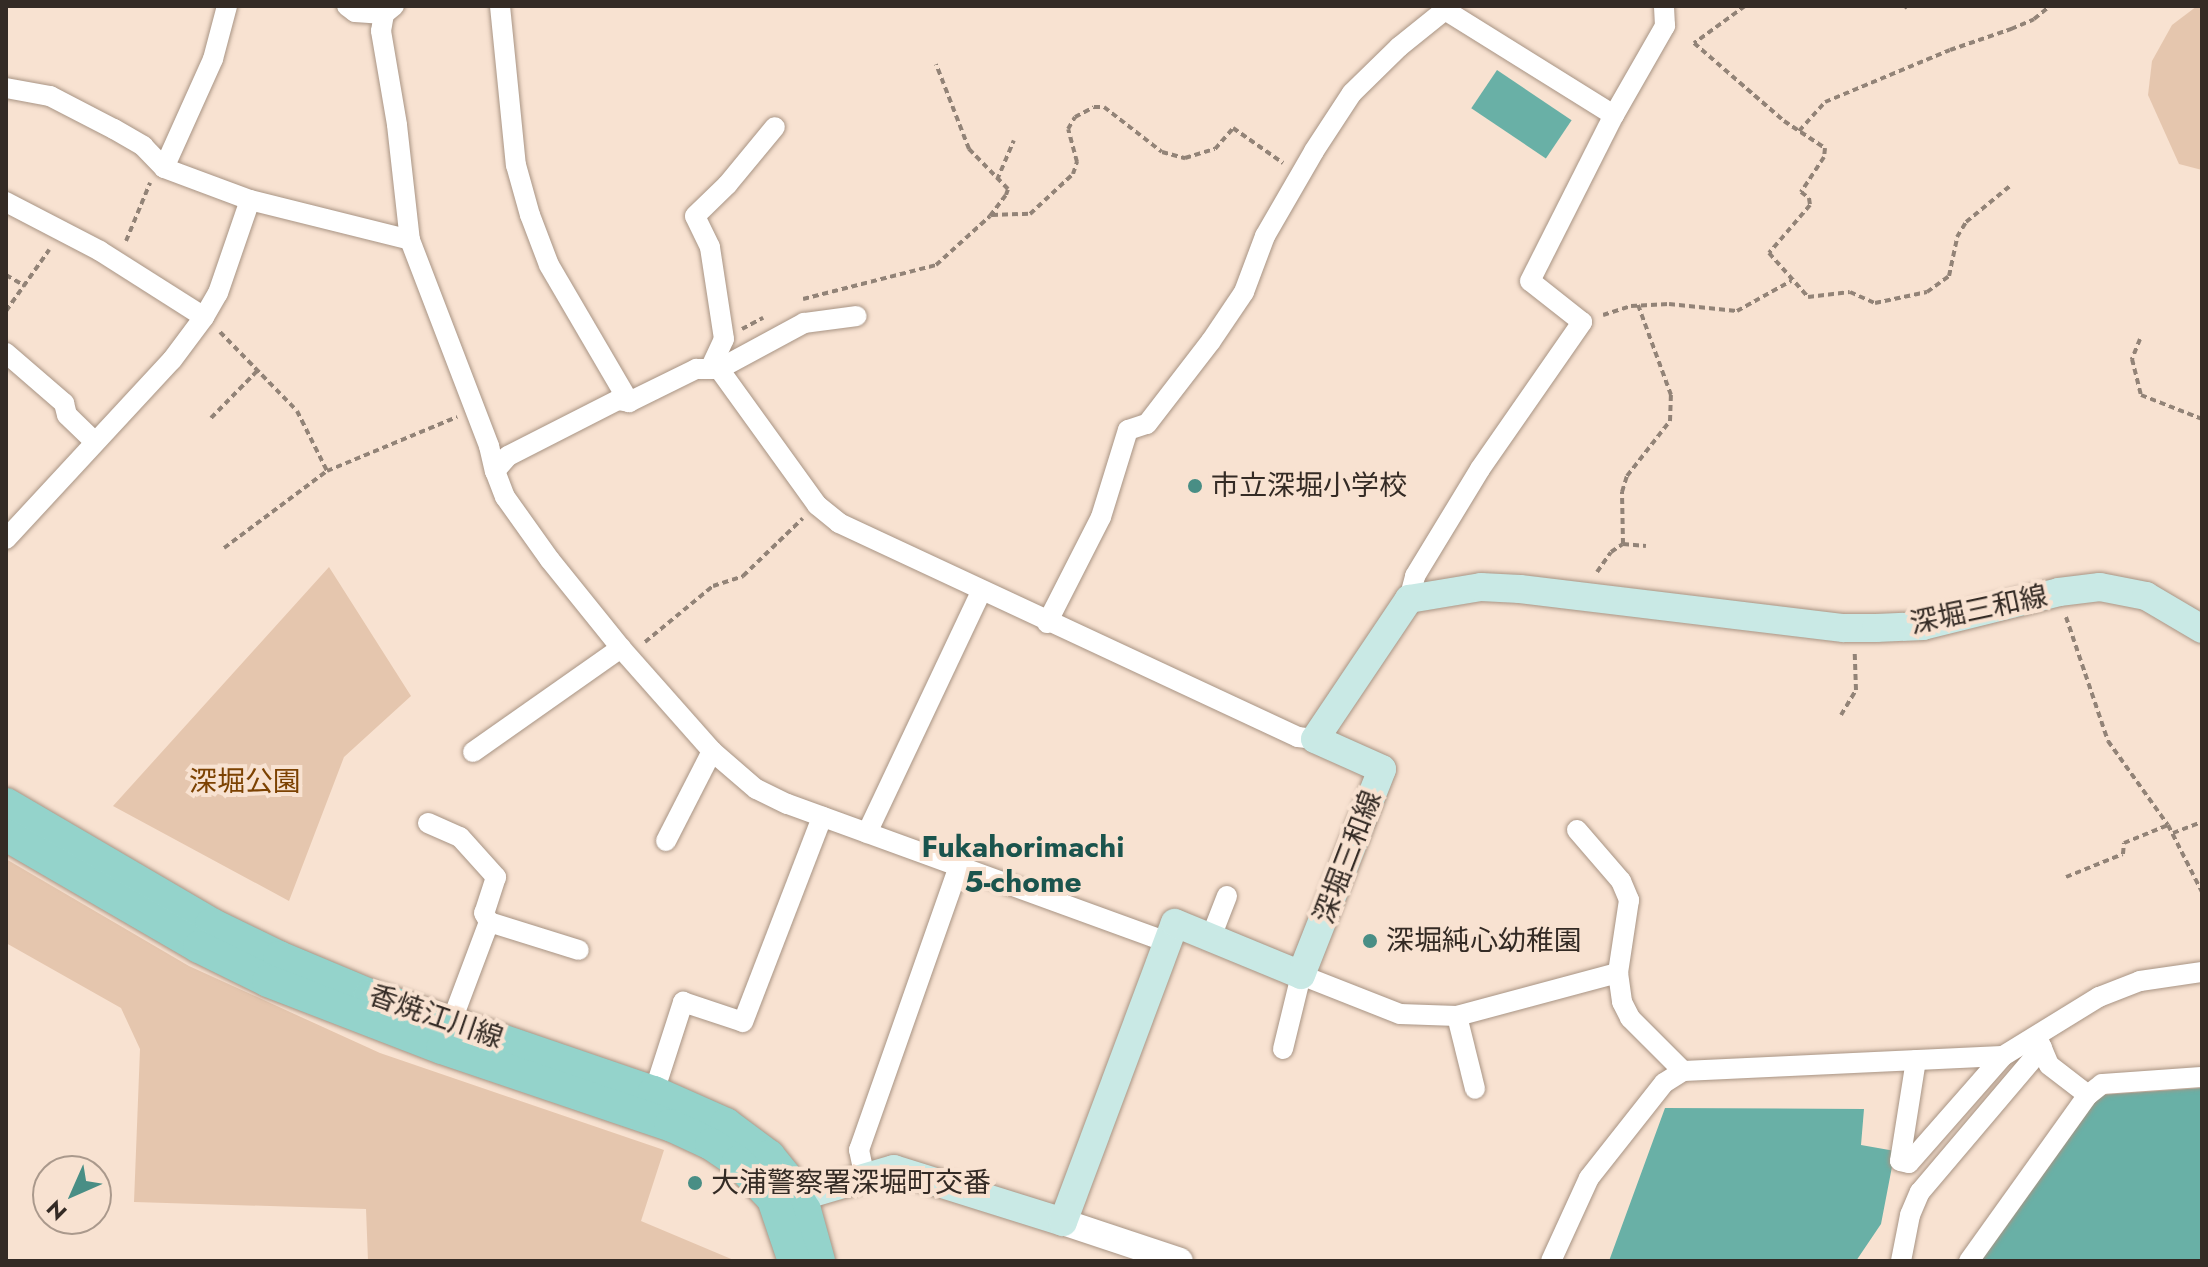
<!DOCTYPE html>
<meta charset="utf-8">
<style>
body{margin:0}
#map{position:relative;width:2208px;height:1267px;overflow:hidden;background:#f8e2d1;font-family:Jost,"Noto Sans JP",sans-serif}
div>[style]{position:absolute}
.green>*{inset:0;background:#e5c6ae}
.water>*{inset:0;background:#69b0a6;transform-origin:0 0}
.path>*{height:4px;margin-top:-2px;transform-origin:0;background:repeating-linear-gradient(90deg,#928377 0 6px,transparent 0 10px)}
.roads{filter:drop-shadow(0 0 2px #a89484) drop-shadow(0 0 2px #a89484)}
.minor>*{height:20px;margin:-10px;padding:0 10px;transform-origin:10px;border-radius:10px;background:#fff}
.tertiary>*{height:26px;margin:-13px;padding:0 13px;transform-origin:13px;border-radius:13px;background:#fff}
.secondary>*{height:28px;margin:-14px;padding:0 14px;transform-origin:14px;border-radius:14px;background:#c9e9e5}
.primary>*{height:32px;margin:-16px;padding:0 16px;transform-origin:16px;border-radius:16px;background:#94d3cb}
.dots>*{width:22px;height:22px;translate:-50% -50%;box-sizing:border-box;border:4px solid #f8e2d1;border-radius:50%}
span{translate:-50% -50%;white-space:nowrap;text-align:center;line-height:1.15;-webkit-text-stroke:8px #f8e2d1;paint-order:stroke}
.poi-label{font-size:28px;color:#342b25}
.left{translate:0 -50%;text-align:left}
.street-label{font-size:28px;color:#342b25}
.park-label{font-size:28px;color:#7c4202}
.neighbourhood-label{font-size:30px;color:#1a544d;font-weight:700}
.frame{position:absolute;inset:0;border:8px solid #342b25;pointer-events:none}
.north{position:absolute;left:32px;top:1155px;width:80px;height:80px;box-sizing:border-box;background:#f8e2d1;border:2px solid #aa998c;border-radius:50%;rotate:225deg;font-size:22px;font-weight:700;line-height:32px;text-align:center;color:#342b25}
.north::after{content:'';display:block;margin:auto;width:28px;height:36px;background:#498e85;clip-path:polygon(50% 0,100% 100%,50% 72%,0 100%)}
</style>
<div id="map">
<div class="green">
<div style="clip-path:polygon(2197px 6px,2202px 6px,2202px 170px,2179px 164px,2148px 95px,2152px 61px,2172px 25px)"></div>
<div style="clip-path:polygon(329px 567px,411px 696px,344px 757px,289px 901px,113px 806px)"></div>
<div style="clip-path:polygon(6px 859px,189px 966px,380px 1053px,664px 1150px,641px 1221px,736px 1261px,368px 1261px,366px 1209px,134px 1202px,140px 1049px,121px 1008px,6px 943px)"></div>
</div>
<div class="water">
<div style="left:1497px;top:70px;width:90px;height:46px;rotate:34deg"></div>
<div style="clip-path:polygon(2202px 1088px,2202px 1261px,1979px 1261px,2100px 1095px)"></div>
<div style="clip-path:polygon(1665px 1108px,1864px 1109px,1861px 1145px,1895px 1151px,1881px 1224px,1856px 1261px,1609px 1261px)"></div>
</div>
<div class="path">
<div style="left:1745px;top:6px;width:63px;rotate:144deg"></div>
<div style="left:1694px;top:43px;width:119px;rotate:40.9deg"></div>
<div style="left:1784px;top:121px;width:49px;rotate:33.4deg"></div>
<div style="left:1825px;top:148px;width:9px;rotate:96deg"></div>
<div style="left:1824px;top:157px;width:42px;rotate:123.3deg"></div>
<div style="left:1801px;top:192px;width:10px;rotate:37deg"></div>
<div style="left:1809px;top:198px;width:7px;rotate:82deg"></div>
<div style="left:1810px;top:205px;width:63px;rotate:130.5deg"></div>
<div style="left:1769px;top:253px;width:59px;rotate:48.4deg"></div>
<div style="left:1808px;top:297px;width:42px;rotate:-6.8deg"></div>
<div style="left:1850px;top:292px;width:27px;rotate:24deg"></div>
<div style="left:1875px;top:303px;width:53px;rotate:-11.9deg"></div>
<div style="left:1927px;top:292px;width:27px;rotate:-36deg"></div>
<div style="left:1949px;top:276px;width:40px;rotate:-78deg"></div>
<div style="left:1957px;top:237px;width:17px;rotate:-59deg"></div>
<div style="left:1966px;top:222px;width:57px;rotate:-39.3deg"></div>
<div style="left:1905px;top:6px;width:3px;rotate:45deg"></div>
<div style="left:1799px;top:131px;width:39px;rotate:-48deg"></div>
<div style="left:1825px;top:102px;width:135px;rotate:-22.6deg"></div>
<div style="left:1950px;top:50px;width:65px;rotate:-19deg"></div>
<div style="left:2011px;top:29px;width:25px;rotate:-23deg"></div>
<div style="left:2034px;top:19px;width:21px;rotate:-39deg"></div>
<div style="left:997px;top:180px;width:43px;rotate:-67deg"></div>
<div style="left:992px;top:215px;width:38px;rotate:-2deg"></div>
<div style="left:1030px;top:214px;width:59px;rotate:-42.9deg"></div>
<div style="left:1073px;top:174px;width:13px;rotate:-72deg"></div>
<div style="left:1077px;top:162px;width:34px;rotate:-105deg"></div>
<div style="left:1068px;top:129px;width:14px;rotate:-60deg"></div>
<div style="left:1075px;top:117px;width:21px;rotate:-28deg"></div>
<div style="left:1094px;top:107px;width:10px"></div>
<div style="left:1104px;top:107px;width:73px;rotate:37.8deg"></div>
<div style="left:1162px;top:152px;width:24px;rotate:15deg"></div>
<div style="left:1185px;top:158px;width:31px;rotate:-17deg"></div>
<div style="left:1215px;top:149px;width:28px;rotate:-49deg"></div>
<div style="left:1233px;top:128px;width:61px;rotate:35deg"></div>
<div style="left:126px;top:241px;width:63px;rotate:-67.5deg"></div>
<div style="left:6px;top:275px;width:22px;rotate:30deg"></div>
<div style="left:803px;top:299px;width:137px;rotate:-14.3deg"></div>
<div style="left:936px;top:265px;width:73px;rotate:-42.2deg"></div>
<div style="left:990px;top:216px;width:26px;rotate:-53deg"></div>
<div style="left:1006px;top:195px;width:6px;rotate:-72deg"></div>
<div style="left:1008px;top:189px;width:56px;rotate:-134.3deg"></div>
<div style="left:969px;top:149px;width:91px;rotate:-111.2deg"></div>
<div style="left:6px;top:311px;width:75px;rotate:-54.8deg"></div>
<div style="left:1603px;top:315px;width:29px;rotate:-18deg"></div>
<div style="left:1631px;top:306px;width:38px;rotate:-3deg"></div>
<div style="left:1669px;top:304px;width:68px;rotate:5.9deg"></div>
<div style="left:1737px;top:311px;width:62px;rotate:-29.1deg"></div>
<div style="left:742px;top:329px;width:24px;rotate:-28deg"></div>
<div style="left:220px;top:332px;width:110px;rotate:45.7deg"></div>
<div style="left:297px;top:411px;width:67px;rotate:63.4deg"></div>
<div style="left:2140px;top:339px;width:22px;rotate:112deg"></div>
<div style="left:2132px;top:359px;width:37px;rotate:76deg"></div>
<div style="left:2141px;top:395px;width:66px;rotate:21.5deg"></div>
<div style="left:211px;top:418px;width:67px;rotate:-45.6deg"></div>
<div style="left:1623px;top:544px;width:52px;rotate:-91.1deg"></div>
<div style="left:1622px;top:492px;width:17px;rotate:-73deg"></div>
<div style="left:1627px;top:476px;width:70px;rotate:-52deg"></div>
<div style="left:1670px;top:421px;width:26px;rotate:-88deg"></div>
<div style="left:1671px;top:395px;width:96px;rotate:-110.1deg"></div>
<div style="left:224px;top:548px;width:129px;rotate:-36.8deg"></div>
<div style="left:327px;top:471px;width:141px;rotate:-22.6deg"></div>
<div style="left:1597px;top:572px;width:24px;rotate:-55deg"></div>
<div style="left:1611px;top:552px;width:14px;rotate:-34deg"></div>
<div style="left:1623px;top:544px;width:23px;rotate:5deg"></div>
<div style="left:2066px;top:617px;width:131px;rotate:71.3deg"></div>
<div style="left:2108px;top:741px;width:103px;rotate:54.5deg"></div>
<div style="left:2168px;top:825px;width:75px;rotate:63.1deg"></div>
<div style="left:645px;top:642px;width:88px;rotate:-39.5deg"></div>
<div style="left:713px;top:586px;width:32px;rotate:-18deg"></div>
<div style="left:743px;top:576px;width:83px;rotate:-44deg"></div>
<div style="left:1841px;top:715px;width:29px;rotate:-59deg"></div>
<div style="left:1856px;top:690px;width:37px;rotate:-92deg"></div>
<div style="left:2173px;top:833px;width:31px;rotate:-21deg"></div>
<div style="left:2066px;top:877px;width:61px;rotate:-22deg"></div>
<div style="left:2123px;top:854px;width:11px;rotate:-85deg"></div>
<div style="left:2124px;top:843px;width:48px;rotate:-22.2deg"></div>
</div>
<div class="roads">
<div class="minor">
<div style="left:347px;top:6px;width:10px;rotate:37deg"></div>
<div style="left:355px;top:12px;width:29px;rotate:4deg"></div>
<div style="left:384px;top:14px;width:13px;rotate:-39deg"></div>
<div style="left:500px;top:6px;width:160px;rotate:84.3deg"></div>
<div style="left:516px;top:165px;width:52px;rotate:74.4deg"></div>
<div style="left:530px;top:215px;width:53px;rotate:69.2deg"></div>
<div style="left:549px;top:265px;width:159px;rotate:59.7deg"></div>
<div style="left:384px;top:14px;width:17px;rotate:100deg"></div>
<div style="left:381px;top:31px;width:95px;rotate:80.3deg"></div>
<div style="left:397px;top:125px;width:116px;rotate:83.6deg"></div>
<div style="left:410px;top:240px;width:221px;rotate:69deg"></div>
<div style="left:489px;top:446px;width:26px;rotate:77deg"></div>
<div style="left:6px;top:88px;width:45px;rotate:10.3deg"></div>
<div style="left:50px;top:96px;width:72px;rotate:27.3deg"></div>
<div style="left:114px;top:129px;width:34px;rotate:30deg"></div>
<div style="left:143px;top:146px;width:30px;rotate:46deg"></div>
<div style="left:164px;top:168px;width:92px;rotate:20.4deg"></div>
<div style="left:250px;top:200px;width:165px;rotate:14deg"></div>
<div style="left:164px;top:168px;width:120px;rotate:-65.8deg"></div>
<div style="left:213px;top:59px;width:55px;rotate:-75.2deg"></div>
<div style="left:6px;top:202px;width:106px;rotate:27.5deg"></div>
<div style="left:100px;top:251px;width:123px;rotate:32.4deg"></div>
<div style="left:6px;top:353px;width:77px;rotate:40.8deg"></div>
<div style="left:64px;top:403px;width:12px;rotate:76deg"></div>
<div style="left:67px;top:415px;width:39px;rotate:44deg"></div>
<div style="left:710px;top:369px;width:33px;rotate:-65deg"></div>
<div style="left:724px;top:339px;width:93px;rotate:-98.7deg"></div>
<div style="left:710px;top:247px;width:34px;rotate:-116deg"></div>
<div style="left:695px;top:216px;width:45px;rotate:-44.1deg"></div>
<div style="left:727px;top:185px;width:75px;rotate:-50.4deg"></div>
<div style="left:719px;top:369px;width:97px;rotate:-28.4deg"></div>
<div style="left:804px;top:323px;width:53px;rotate:-7.5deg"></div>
<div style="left:6px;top:539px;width:244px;rotate:-47.2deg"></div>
<div style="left:172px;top:360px;width:54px;rotate:-53.3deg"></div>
<div style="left:204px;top:317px;width:28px;rotate:-60deg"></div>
<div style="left:218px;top:293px;width:98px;rotate:-71deg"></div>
<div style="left:1409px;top:599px;width:24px;rotate:-75deg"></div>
<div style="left:1415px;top:576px;width:125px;rotate:-58.7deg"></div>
<div style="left:1480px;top:469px;width:179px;rotate:-55.2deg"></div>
<div style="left:1582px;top:322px;width:66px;rotate:-141.7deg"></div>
<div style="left:1530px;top:281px;width:186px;rotate:-63.2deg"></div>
<div style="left:1614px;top:115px;width:103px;rotate:-60.2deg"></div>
<div style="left:1665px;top:26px;width:20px;rotate:-93deg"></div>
<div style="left:1047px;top:623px;width:119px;rotate:-63deg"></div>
<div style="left:1101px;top:517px;width:91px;rotate:-72.8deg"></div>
<div style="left:1128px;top:430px;width:20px;rotate:-18deg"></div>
<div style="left:1147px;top:424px;width:105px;rotate:-52.4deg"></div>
<div style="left:1211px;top:341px;width:59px;rotate:-56deg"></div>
<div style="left:1244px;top:292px;width:60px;rotate:-69.4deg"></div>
<div style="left:1265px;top:236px;width:98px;rotate:-60deg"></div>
<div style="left:1314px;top:151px;width:69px;rotate:-56.8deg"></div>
<div style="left:1352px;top:93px;width:66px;rotate:-44.4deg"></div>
<div style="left:1399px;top:47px;width:59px;rotate:-38.8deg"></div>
<div style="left:1445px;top:10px;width:199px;rotate:31.9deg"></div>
<div style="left:473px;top:752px;width:181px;rotate:-35.1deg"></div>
<div style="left:428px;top:823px;width:35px;rotate:24deg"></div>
<div style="left:460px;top:837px;width:54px;rotate:48deg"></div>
<div style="left:496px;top:877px;width:38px;rotate:108deg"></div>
<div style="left:484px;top:913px;width:10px;rotate:61deg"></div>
<div style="left:489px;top:922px;width:108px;rotate:110.6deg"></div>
<div style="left:1577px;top:830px;width:67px;rotate:49.2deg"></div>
<div style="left:1621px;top:881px;width:21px;rotate:67deg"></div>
<div style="left:1629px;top:900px;width:74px;rotate:98.6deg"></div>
<div style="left:867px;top:833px;width:267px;rotate:-64.7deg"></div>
<div style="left:666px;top:841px;width:101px;rotate:-62.9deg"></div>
<div style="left:489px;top:922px;width:94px;rotate:17.3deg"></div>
<div style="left:1211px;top:937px;width:44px;rotate:-68.7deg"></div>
<div style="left:1167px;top:942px;width:404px;rotate:-160deg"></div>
<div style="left:787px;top:804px;width:34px;rotate:-154deg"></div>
<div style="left:756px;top:789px;width:58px;rotate:-139.2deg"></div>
<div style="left:712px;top:751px;width:137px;rotate:-131.5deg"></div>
<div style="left:621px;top:648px;width:113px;rotate:-128.9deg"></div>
<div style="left:550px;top:560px;width:77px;rotate:-125.5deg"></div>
<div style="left:505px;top:497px;width:28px;rotate:-111deg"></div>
<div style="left:495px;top:471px;width:20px;rotate:-49deg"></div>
<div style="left:508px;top:456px;width:123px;rotate:-27deg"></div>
<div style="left:618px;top:400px;width:11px;rotate:10deg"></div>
<div style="left:629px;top:402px;width:75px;rotate:-26.2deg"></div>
<div style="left:696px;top:369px;width:23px"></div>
<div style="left:719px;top:369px;width:168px;rotate:54.2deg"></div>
<div style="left:817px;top:505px;width:28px;rotate:39deg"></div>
<div style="left:839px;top:523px;width:506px;rotate:25deg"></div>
<div style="left:1298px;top:737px;width:17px;rotate:7deg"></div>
<div style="left:1457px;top:1016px;width:75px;rotate:76.1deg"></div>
<div style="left:2038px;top:1039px;width:28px;rotate:67deg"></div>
<div style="left:2049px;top:1065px;width:49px;rotate:37.6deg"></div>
<div style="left:1283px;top:1049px;width:76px;rotate:-76.3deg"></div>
<div style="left:1301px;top:975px;width:106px;rotate:21.5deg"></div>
<div style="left:1400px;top:1014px;width:57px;rotate:2deg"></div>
<div style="left:1457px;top:1016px;width:167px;rotate:-15deg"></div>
<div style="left:1618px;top:973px;width:29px;rotate:82deg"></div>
<div style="left:1622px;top:1002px;width:18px;rotate:63deg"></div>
<div style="left:1630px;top:1018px;width:75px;rotate:45deg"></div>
<div style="left:1916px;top:1060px;width:102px;rotate:99deg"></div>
<div style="left:1900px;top:1161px;width:9px;rotate:13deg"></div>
<div style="left:1909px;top:1163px;width:142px;rotate:-48.7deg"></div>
<div style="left:654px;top:1092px;width:95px;rotate:-72.1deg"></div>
<div style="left:683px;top:1002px;width:63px;rotate:18.4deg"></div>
<div style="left:743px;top:1022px;width:220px;rotate:-68.9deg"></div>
<div style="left:865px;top:1178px;width:29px;rotate:-102deg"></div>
<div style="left:859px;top:1150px;width:301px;rotate:-70.6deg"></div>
<div style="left:1551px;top:1261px;width:91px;rotate:-65.4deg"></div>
<div style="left:1589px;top:1178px;width:121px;rotate:-51.7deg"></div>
<div style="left:1664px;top:1083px;width:22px;rotate:-32deg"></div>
<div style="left:1683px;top:1071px;width:320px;rotate:-2.7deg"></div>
<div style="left:2003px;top:1056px;width:113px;rotate:-31.6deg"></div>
<div style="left:2099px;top:997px;width:44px;rotate:-21.3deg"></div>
<div style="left:2140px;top:981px;width:63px;rotate:-8.3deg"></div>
<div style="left:1901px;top:1261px;width:47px;rotate:-78.9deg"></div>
<div style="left:1910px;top:1215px;width:25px;rotate:-67deg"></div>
<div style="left:1920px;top:1192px;width:189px;rotate:-49.7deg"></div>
<div style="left:1969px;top:1261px;width:204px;rotate:-54.4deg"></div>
<div style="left:2088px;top:1095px;width:18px;rotate:-38deg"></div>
<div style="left:2102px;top:1084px;width:100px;rotate:-4deg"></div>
</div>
<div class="tertiary">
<div style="left:1063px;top:1222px;width:123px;rotate:18.4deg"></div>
</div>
<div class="secondary">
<div style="left:799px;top:1197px;width:99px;rotate:-16.4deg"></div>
<div style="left:894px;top:1169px;width:177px;rotate:17.4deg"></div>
<div style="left:1063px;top:1222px;width:319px;rotate:-69.5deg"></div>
<div style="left:1175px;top:923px;width:136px;rotate:22.4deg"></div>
<div style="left:1301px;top:975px;width:221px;rotate:-68.5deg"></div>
<div style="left:1382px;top:769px;width:73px;rotate:-155.9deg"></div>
<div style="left:1315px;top:739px;width:169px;rotate:-56.1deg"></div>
<div style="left:1409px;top:599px;width:73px;rotate:-9.5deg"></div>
<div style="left:1481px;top:587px;width:39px;rotate:3deg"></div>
<div style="left:1520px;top:589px;width:326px;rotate:6.9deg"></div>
<div style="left:1844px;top:628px;width:32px"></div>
<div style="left:1876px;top:628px;width:47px;rotate:-2.4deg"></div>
<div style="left:1923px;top:626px;width:140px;rotate:-14deg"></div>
<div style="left:2059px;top:592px;width:41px;rotate:-7deg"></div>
<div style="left:2100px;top:587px;width:47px;rotate:11.1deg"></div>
<div style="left:2146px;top:596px;width:65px;rotate:30.5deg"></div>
</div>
<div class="primary">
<div style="left:6px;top:804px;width:238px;rotate:30.3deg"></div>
<div style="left:211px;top:924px;width:76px;rotate:25.9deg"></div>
<div style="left:279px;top:957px;width:99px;rotate:22.7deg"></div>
<div style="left:370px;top:995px;width:300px;rotate:18.9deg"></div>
<div style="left:654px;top:1092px;width:79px;rotate:24deg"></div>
<div style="left:726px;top:1124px;width:54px;rotate:36.7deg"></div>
<div style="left:769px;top:1156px;width:26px;rotate:51deg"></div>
<div style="left:785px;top:1176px;width:39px;rotate:60deg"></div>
<div style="left:805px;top:1210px;width:53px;rotate:74.6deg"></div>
<div style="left:6px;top:835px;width:223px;rotate:30.1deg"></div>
<div style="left:199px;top:947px;width:77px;rotate:26.2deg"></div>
<div style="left:268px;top:981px;width:186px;rotate:21.1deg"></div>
<div style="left:442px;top:1048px;width:241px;rotate:18.7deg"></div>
<div style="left:670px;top:1125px;width:45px;rotate:24.9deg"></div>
<div style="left:711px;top:1144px;width:32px;rotate:34deg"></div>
<div style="left:738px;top:1162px;width:51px;rotate:46.6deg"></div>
<div style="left:773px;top:1199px;width:65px;rotate:71.3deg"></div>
</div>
</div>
<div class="dots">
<div style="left:1195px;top:486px;background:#498e85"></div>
<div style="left:1370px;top:941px;background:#498e85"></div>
<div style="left:695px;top:1183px;background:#498e85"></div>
</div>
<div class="poi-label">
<span class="left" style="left:1211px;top:486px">市立深堀小学校</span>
<span class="left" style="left:1386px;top:941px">深堀純心幼稚園</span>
<span class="left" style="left:711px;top:1183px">大浦警察署深堀町交番</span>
</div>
<div class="street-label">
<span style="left:1979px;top:610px;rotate:-12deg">深堀三和線</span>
<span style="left:1348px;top:857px;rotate:-69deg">深堀三和線</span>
<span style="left:436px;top:1017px;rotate:19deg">香焼江川線</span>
</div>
<div class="park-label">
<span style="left:245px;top:782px">深堀公園</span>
</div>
<div class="neighbourhood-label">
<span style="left:1023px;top:864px">Fukahorimachi<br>5-chome</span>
</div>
<div class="frame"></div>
<div class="north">N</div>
</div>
